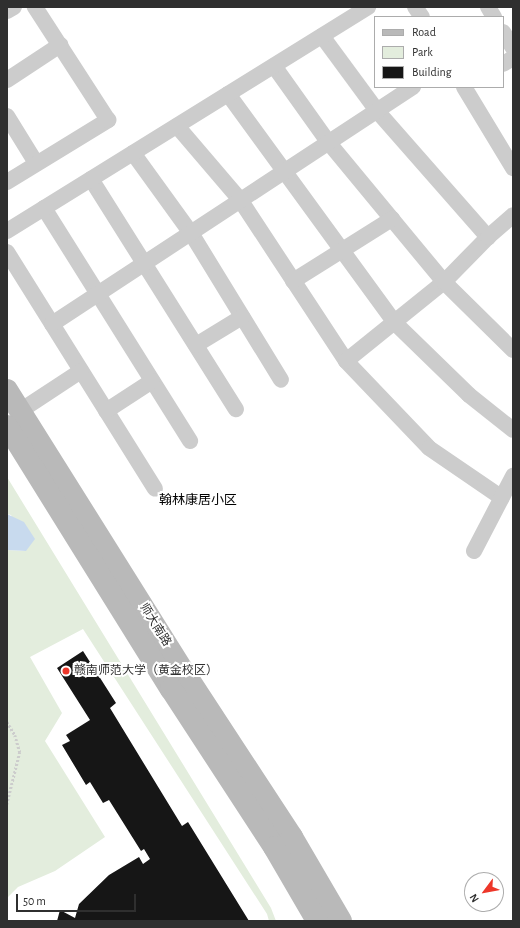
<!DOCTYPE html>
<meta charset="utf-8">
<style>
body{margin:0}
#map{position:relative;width:520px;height:928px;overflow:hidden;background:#fff;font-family:"Alegreya Sans","Noto Sans SC",sans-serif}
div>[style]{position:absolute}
.green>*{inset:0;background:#e3eddd}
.water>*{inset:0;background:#c8daee}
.building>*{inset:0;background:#161616}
.path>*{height:2.5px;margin-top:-1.25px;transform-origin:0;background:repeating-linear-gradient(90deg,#ccc 0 2px,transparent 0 4px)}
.street>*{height:16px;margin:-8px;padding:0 8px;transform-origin:8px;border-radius:8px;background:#ccc}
.secondary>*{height:22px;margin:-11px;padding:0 11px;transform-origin:11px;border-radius:11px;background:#b9b9b9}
.dots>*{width:11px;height:11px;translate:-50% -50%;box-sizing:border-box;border:2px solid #fff;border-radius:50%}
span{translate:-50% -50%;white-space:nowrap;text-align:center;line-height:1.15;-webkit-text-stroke:4px #fff;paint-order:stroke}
.street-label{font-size:12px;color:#2f2f2f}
.poi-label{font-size:12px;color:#2f2f2f}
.left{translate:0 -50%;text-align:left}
.neighbourhood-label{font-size:13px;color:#000}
.frame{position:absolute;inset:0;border:8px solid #2f2f2f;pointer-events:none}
.legend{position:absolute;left:374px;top:16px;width:130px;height:72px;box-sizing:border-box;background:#fff;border:1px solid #acacac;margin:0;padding:5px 7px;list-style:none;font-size:12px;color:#2f2f2f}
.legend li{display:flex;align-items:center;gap:8px;height:20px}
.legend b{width:20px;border:1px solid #acacac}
.north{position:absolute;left:464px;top:872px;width:40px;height:40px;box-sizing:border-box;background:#fff;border:1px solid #acacac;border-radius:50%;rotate:238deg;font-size:11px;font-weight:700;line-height:16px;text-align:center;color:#2f2f2f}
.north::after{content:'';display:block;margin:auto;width:14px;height:18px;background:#ed372a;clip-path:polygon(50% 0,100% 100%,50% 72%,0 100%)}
.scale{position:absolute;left:16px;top:894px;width:120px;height:18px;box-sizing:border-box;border:2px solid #2f2f2f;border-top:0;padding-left:5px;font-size:12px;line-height:14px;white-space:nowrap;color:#2f2f2f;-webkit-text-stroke:3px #fff;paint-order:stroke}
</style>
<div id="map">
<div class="green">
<div style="clip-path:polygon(7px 477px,271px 908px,276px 921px,269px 921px,267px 914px,83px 629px,30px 657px,62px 713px,45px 741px,105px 837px,55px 871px,18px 887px,7px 898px,7px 550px,26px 551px,11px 515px,7px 514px)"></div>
</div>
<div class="water">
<div style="clip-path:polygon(7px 514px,24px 522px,35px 539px,26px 551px,7px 550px)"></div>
</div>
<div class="building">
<div style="clip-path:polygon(83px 651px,116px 703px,110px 708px,182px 826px,188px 822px,249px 921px,57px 921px,60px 910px,75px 918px,79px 904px,109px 875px,139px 857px,143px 864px,150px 859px,144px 849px,141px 851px,109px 800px,103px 803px,90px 782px,86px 785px,62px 745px,70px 741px,66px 735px,90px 720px,57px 668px)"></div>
</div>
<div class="path">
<div style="left:7px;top:722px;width:15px;rotate:58deg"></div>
<div style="left:15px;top:735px;width:18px;rotate:74deg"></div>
<div style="left:20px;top:752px;width:54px;rotate:104deg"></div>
</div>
<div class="street">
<div style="left:415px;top:7px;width:12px;rotate:55deg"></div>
<div style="left:488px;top:7px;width:12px;rotate:59deg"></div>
<div style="left:7px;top:11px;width:8px;rotate:-30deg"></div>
<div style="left:503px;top:32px;width:19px;rotate:58deg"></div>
<div style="left:322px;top:36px;width:94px;rotate:53.6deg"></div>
<div style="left:378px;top:112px;width:167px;rotate:48.7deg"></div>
<div style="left:503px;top:64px;width:12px;rotate:-31deg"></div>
<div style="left:274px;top:66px;width:95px;rotate:54.5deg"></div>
<div style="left:329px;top:143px;width:180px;rotate:50.4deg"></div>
<div style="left:444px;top:282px;width:97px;rotate:44.6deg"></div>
<div style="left:7px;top:80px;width:64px;rotate:-33.4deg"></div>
<div style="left:464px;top:87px;width:95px;rotate:58.8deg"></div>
<div style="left:228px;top:94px;width:283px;rotate:53.9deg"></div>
<div style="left:395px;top:323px;width:103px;rotate:44.2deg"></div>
<div style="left:469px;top:395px;width:56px;rotate:38.5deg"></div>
<div style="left:7px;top:116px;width:55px;rotate:58.3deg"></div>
<div style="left:177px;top:126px;width:99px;rotate:49.5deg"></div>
<div style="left:241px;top:201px;width:191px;rotate:56.7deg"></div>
<div style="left:346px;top:361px;width:120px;rotate:46.3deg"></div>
<div style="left:429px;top:448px;width:88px;rotate:34.4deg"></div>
<div style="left:133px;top:153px;width:99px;rotate:54.1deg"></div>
<div style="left:191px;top:233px;width:172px;rotate:58.5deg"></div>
<div style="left:91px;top:179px;width:272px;rotate:57.8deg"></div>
<div style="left:7px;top:182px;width:119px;rotate:-31.5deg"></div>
<div style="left:108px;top:120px;width:135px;rotate:-122.9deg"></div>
<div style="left:44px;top:208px;width:275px;rotate:57.9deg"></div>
<div style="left:7px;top:231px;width:425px;rotate:-31.8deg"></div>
<div style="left:7px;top:252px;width:279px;rotate:58deg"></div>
<div style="left:293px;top:281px;width:117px;rotate:-32.1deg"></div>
<div style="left:52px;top:324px;width:432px;rotate:-33.3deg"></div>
<div style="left:196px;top:345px;width:54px;rotate:-31.3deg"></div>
<div style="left:346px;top:361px;width:126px;rotate:-38.9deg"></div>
<div style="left:444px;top:282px;width:63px;rotate:-45.6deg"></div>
<div style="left:488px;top:237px;width:33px;rotate:-41deg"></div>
<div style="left:20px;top:411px;width:73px;rotate:-33.3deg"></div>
<div style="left:106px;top:411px;width:55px;rotate:-33.1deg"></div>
<div style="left:474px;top:551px;width:85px;rotate:-62.5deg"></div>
</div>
<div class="secondary">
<div style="left:7px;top:390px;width:337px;rotate:57.9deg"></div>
<div style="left:186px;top:675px;width:194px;rotate:56.8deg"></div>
<div style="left:292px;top:837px;width:97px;rotate:59.7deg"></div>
<div style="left:7px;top:426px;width:310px;rotate:58.1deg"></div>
<div style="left:171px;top:689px;width:189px;rotate:56.9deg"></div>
<div style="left:274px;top:847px;width:86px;rotate:59.8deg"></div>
</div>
<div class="dots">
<div style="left:66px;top:671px;background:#ed372a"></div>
</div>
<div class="street-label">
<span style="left:155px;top:625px;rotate:58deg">师大南路</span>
</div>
<div class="poi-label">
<span class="left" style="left:74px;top:671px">赣南师范大学（黄金校区）</span>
</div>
<div class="neighbourhood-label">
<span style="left:198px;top:501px">翰林康居小区</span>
</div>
<div class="frame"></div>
<ul class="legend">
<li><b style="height:5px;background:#b9b9b9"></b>Road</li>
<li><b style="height:11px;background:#e3eddd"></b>Park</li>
<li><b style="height:11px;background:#161616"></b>Building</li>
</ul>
<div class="north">N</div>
<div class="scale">50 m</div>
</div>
